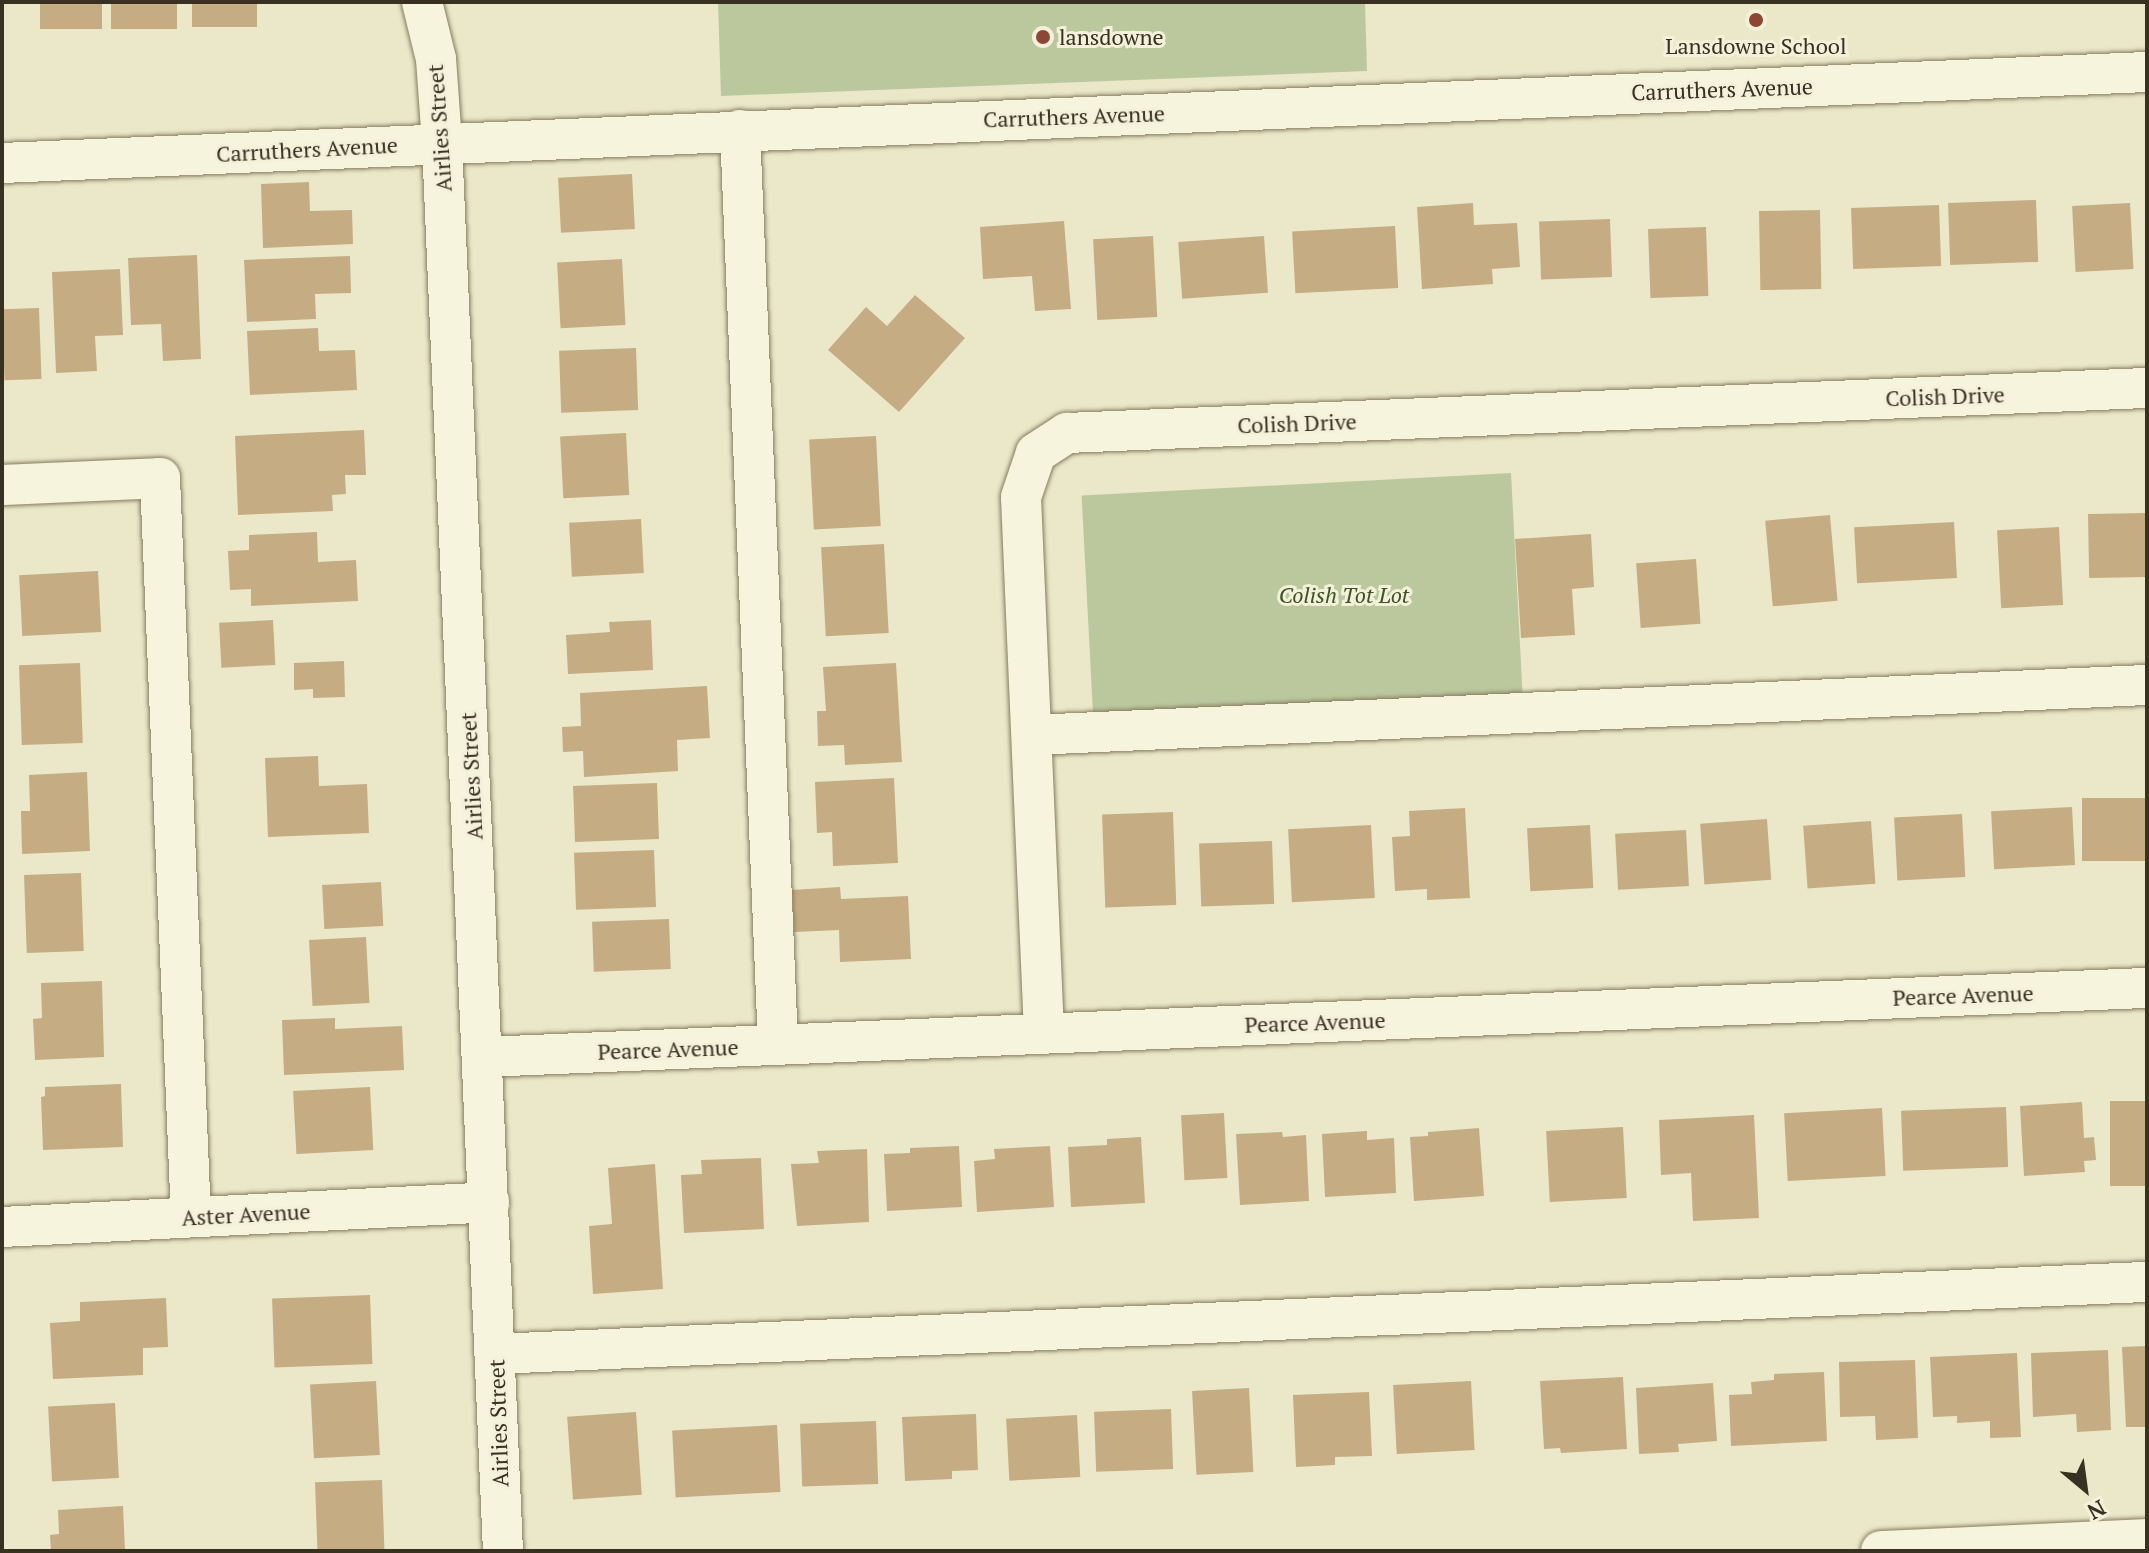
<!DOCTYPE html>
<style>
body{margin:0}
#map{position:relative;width:2149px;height:1553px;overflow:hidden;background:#ebe8ca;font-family:"PT Serif",serif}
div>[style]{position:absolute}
.green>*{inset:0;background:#bbc89e;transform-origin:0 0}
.building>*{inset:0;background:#c5ac83;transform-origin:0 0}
.roads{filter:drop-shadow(0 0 2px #867c60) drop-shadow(0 0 2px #867c60)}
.minor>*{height:40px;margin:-20px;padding:0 20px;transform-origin:20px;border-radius:20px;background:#f6f4dd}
.dots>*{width:22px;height:22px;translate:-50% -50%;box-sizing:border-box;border:4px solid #f3f1d9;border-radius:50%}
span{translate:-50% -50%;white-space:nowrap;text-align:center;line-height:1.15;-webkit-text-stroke:6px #f3f1d9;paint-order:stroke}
.poi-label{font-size:22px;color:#383122}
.left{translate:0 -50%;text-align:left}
.street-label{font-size:22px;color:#383122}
.park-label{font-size:22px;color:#40522a;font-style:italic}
.frame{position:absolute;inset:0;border:4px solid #383122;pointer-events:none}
.north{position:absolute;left:2045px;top:1449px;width:80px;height:80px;-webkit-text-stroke:6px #f3f1d9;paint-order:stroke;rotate:151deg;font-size:22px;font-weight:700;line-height:32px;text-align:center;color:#383122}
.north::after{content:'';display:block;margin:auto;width:28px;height:36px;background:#383122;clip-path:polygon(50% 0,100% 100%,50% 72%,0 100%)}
</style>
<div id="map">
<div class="green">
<div style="clip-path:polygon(718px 2px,1365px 2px,1367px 71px,721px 96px)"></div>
<div style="left:1511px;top:473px;width:228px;height:430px;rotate:87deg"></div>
</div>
<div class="building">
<div style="left:40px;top:2px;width:62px;height:27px"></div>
<div style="left:111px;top:2px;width:66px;height:27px"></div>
<div style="left:192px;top:2px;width:65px;height:25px"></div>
<div style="left:632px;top:174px;width:55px;height:74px;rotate:87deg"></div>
<div style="clip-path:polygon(309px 182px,310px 211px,352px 210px,353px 244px,263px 248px,261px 184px)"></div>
<div style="left:2036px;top:200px;width:62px;height:88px;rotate:88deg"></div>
<div style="clip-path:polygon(1473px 203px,1474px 225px,1517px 223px,1520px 267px,1492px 269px,1493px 284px,1422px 289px,1417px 207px)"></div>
<div style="left:2130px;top:203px;width:66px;height:58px;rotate:87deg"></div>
<div style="left:1939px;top:205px;width:61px;height:88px;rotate:88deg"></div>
<div style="left:1820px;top:210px;width:79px;height:61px;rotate:89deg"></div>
<div style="left:1610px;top:219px;width:58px;height:71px;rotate:88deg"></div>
<div style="clip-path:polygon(1064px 221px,1071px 309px,1035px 311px,1032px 276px,983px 279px,980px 227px)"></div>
<div style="left:1395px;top:226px;width:62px;height:103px;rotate:87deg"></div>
<div style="left:1706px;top:227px;width:69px;height:58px;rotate:88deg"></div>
<div style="left:1153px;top:236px;width:81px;height:60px;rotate:87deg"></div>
<div style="left:1264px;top:236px;width:57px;height:86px;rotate:86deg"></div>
<div style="clip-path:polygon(197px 255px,201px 359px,163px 361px,161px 324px,131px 325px,128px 258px)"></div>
<div style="clip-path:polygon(350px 256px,351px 293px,315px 294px,316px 319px,247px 322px,244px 260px)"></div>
<div style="left:622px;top:259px;width:66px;height:65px;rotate:87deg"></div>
<div style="clip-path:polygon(120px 269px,123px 335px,95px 336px,97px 371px,56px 373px,52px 272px)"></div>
<div style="clip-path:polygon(915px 295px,965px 338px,899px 412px,828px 350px,866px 307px,887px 326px)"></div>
<div style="left:39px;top:308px;width:71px;height:37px;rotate:88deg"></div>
<div style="clip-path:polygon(318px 328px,319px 351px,355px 350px,357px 390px,250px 395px,247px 331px)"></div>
<div style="left:636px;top:348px;width:62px;height:77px;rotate:88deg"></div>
<div style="clip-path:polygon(364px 430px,366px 475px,345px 475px,346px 494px,332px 495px,333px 511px,238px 515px,235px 436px)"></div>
<div style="left:626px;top:433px;width:62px;height:66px;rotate:87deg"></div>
<div style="left:876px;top:436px;width:90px;height:67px;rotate:87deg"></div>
<div style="left:2146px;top:513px;width:64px;height:58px;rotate:89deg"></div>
<div style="left:1830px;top:515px;width:86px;height:65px;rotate:85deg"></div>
<div style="left:641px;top:519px;width:54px;height:72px;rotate:87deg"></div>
<div style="left:1954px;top:522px;width:56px;height:100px;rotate:87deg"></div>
<div style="left:2059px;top:527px;width:78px;height:62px;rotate:87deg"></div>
<div style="clip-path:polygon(317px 532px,318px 562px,356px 560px,358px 601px,251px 606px,251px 589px,230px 590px,228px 551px,249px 550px,249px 535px)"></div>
<div style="clip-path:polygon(1591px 534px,1594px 587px,1572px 589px,1575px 635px,1521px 638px,1515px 539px)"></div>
<div style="left:884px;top:544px;width:89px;height:63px;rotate:87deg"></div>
<div style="left:1696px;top:559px;width:65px;height:60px;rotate:86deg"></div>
<div style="left:98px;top:571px;width:61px;height:79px;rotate:87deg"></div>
<div style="left:273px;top:620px;width:45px;height:54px;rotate:87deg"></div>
<div style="clip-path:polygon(651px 620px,653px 670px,568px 674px,566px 635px,610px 632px,609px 622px)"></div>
<div style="clip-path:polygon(344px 661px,345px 697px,313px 698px,313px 689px,294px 690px,294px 663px)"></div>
<div style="left:80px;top:663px;width:80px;height:61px;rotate:88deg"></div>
<div style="clip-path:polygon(896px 663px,902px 762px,845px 765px,844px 745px,818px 746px,817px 711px,826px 711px,823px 667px)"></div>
<div style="clip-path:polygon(707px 686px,710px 738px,677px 740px,678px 771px,584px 777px,583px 751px,563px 752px,562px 727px,581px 726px,580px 693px)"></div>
<div style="clip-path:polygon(318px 756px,319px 786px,367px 784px,369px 833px,268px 837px,265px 758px)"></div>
<div style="clip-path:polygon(87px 772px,90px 851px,22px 854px,21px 811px,30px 811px,29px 775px)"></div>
<div style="clip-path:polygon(894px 778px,898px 863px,833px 866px,832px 832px,817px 833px,815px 782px)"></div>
<div style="left:657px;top:783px;width:56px;height:84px;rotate:88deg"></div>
<div style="left:2147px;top:798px;width:63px;height:65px;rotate:90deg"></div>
<div style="left:2072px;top:807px;width:58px;height:81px;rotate:87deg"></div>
<div style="clip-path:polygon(1465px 808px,1470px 898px,1427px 900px,1427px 889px,1395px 891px,1392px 837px,1410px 836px,1409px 811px)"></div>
<div style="left:1173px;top:812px;width:93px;height:71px;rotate:88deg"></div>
<div style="left:1962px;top:814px;width:63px;height:68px;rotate:87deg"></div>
<div style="left:1767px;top:819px;width:61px;height:67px;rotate:86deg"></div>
<div style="left:1871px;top:821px;width:63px;height:68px;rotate:86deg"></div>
<div style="left:1371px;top:825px;width:73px;height:83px;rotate:87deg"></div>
<div style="left:1590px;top:825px;width:63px;height:63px;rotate:87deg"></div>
<div style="left:1686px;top:830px;width:56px;height:71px;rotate:87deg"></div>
<div style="left:1272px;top:841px;width:63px;height:73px;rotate:88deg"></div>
<div style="left:654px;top:850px;width:57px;height:80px;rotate:88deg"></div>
<div style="left:81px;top:873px;width:78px;height:57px;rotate:88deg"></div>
<div style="left:381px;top:882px;width:44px;height:59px;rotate:87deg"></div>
<div style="clip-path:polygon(840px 887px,841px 899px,908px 896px,911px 959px,840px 962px,839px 930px,794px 932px,792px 890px)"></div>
<div style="left:669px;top:919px;width:50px;height:77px;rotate:88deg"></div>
<div style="left:366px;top:937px;width:66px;height:57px;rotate:87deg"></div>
<div style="clip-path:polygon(102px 981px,104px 1057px,35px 1060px,33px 1019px,42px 1018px,41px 983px)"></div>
<div style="clip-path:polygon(335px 1018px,335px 1029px,402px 1026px,404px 1070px,284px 1075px,282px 1020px)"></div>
<div style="clip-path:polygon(121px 1084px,123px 1147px,43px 1150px,41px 1097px,45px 1096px,45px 1087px)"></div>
<div style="left:370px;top:1087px;width:63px;height:77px;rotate:87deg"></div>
<div style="left:2147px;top:1101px;width:85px;height:37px;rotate:90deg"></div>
<div style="clip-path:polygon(2082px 1102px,2084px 1138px,2094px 1137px,2096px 1160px,2084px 1161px,2085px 1172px,2024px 1176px,2020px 1106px)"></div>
<div style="left:2006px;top:1107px;width:60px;height:105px;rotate:88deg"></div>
<div style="left:1882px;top:1108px;width:68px;height:98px;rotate:87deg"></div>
<div style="left:1224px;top:1113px;width:65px;height:43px;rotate:87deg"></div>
<div style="clip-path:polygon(1754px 1115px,1759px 1218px,1693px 1221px,1691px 1173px,1661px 1175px,1659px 1120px)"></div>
<div style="left:1623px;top:1127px;width:71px;height:77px;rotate:87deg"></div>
<div style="clip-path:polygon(1479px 1128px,1484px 1196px,1414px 1201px,1410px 1137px,1428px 1136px,1428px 1132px)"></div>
<div style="clip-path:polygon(1367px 1131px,1367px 1140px,1394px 1138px,1396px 1193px,1325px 1197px,1322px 1134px)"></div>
<div style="clip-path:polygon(1282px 1132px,1283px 1137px,1306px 1135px,1309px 1201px,1240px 1205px,1236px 1134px)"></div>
<div style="clip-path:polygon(1141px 1137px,1145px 1203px,1071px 1207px,1068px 1147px,1107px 1145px,1107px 1139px)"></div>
<div style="clip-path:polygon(959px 1146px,962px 1207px,887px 1211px,884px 1154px,910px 1153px,910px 1148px)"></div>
<div style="clip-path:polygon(1050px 1146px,1054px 1207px,977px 1212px,974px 1161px,995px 1159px,994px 1149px)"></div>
<div style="clip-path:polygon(867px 1149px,869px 1222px,797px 1226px,791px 1164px,819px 1163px,817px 1151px)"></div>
<div style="clip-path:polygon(761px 1158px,764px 1229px,684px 1233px,681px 1175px,702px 1174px,701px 1160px)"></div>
<div style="clip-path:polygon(655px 1164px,663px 1289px,593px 1294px,589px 1226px,612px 1224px,608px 1168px)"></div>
<div style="left:370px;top:1295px;width:69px;height:98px;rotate:88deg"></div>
<div style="clip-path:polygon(166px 1298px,168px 1347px,143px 1348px,143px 1375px,53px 1379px,50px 1323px,80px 1321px,80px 1302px)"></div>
<div style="clip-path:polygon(2147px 1346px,2147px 1427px,2126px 1427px,2122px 1347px)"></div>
<div style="clip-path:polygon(2108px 1350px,2111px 1430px,2077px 1432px,2076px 1414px,2033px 1417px,2031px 1353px)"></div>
<div style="clip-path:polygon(2017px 1353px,2021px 1437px,1990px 1438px,1990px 1421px,1957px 1423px,1957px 1416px,1933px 1417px,1930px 1357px)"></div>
<div style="clip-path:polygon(1915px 1360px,1918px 1438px,1876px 1440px,1875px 1416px,1840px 1417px,1839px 1362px)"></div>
<div style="clip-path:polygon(1824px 1372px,1827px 1441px,1731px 1446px,1729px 1395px,1752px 1394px,1751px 1382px,1774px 1380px,1774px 1374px)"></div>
<div style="clip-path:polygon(1623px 1377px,1627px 1449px,1561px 1453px,1560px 1448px,1544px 1449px,1540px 1381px)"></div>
<div style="left:376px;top:1381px;width:74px;height:66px;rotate:87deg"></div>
<div style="left:1471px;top:1381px;width:69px;height:78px;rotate:87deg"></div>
<div style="clip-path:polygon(1713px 1383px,1717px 1441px,1678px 1444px,1679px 1452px,1639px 1454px,1636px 1388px)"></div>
<div style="left:1249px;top:1388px;width:84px;height:57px;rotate:87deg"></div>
<div style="clip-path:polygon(1369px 1392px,1372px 1456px,1335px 1457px,1335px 1465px,1296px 1467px,1293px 1395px)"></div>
<div style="left:115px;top:1403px;width:75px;height:67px;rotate:87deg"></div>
<div style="left:1171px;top:1409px;width:60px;height:77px;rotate:88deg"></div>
<div style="left:636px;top:1412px;width:83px;height:69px;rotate:86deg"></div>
<div style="clip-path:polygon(976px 1414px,978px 1470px,952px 1471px,952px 1479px,905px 1481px,902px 1417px)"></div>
<div style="left:1077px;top:1415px;width:62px;height:71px;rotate:87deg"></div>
<div style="left:876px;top:1421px;width:63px;height:76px;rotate:88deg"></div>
<div style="left:777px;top:1425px;width:67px;height:105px;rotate:87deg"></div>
<div style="left:382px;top:1480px;width:71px;height:67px;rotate:88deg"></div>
<div style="clip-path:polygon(123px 1506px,125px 1551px,51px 1551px,50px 1535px,59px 1534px,58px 1510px)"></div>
</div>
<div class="roads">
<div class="minor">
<div style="left:422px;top:2px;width:59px;rotate:76.2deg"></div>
<div style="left:436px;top:59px;width:84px;rotate:85.9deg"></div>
<div style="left:442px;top:143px;width:1409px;rotate:87.52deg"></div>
<div style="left:740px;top:130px;width:915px;rotate:87.62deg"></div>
<div style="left:2px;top:163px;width:2147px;rotate:-2.43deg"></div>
<div style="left:2px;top:485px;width:158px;rotate:-2.5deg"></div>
<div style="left:160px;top:478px;width:740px;rotate:87.6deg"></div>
<div style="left:1032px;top:735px;width:1116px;rotate:-2.57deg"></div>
<div style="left:1044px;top:1033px;width:536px;rotate:-92.46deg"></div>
<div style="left:1021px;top:497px;width:46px;rotate:-71.2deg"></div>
<div style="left:1036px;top:453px;width:37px;rotate:-33deg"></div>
<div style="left:1067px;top:433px;width:1081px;rotate:-2.39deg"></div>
<div style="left:484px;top:1057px;width:1664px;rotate:-2.38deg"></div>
<div style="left:2px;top:1227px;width:488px;rotate:-2.9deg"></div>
<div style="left:495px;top:1354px;width:1654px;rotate:-2.5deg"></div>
<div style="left:1881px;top:1551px;width:266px;rotate:-2.6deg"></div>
</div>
</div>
<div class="dots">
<div style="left:1756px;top:20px;background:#8f4735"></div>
<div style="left:1043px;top:37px;background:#8f4735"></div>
</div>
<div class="poi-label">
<span class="left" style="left:1059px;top:37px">lansdowne</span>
<span style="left:1756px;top:46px">Lansdowne School</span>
</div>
<div class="street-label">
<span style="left:1722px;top:89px;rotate:-2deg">Carruthers Avenue</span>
<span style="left:1074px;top:116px;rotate:-2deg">Carruthers Avenue</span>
<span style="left:439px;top:128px;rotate:-94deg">Airlies Street</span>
<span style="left:307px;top:149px;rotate:-3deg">Carruthers Avenue</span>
<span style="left:1945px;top:396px;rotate:-2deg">Colish Drive</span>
<span style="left:1297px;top:423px;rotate:-2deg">Colish Drive</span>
<span style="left:471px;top:776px;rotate:-93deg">Airlies Street</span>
<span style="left:1963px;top:995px;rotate:-2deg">Pearce Avenue</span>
<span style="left:1315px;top:1022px;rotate:-2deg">Pearce Avenue</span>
<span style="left:668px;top:1049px;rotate:-2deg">Pearce Avenue</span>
<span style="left:246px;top:1214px;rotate:-3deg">Aster Avenue</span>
<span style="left:498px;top:1423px;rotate:-92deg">Airlies Street</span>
</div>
<div class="park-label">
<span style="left:1344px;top:595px">Colish Tot Lot</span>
</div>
<div class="frame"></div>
<div class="north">N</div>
</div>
